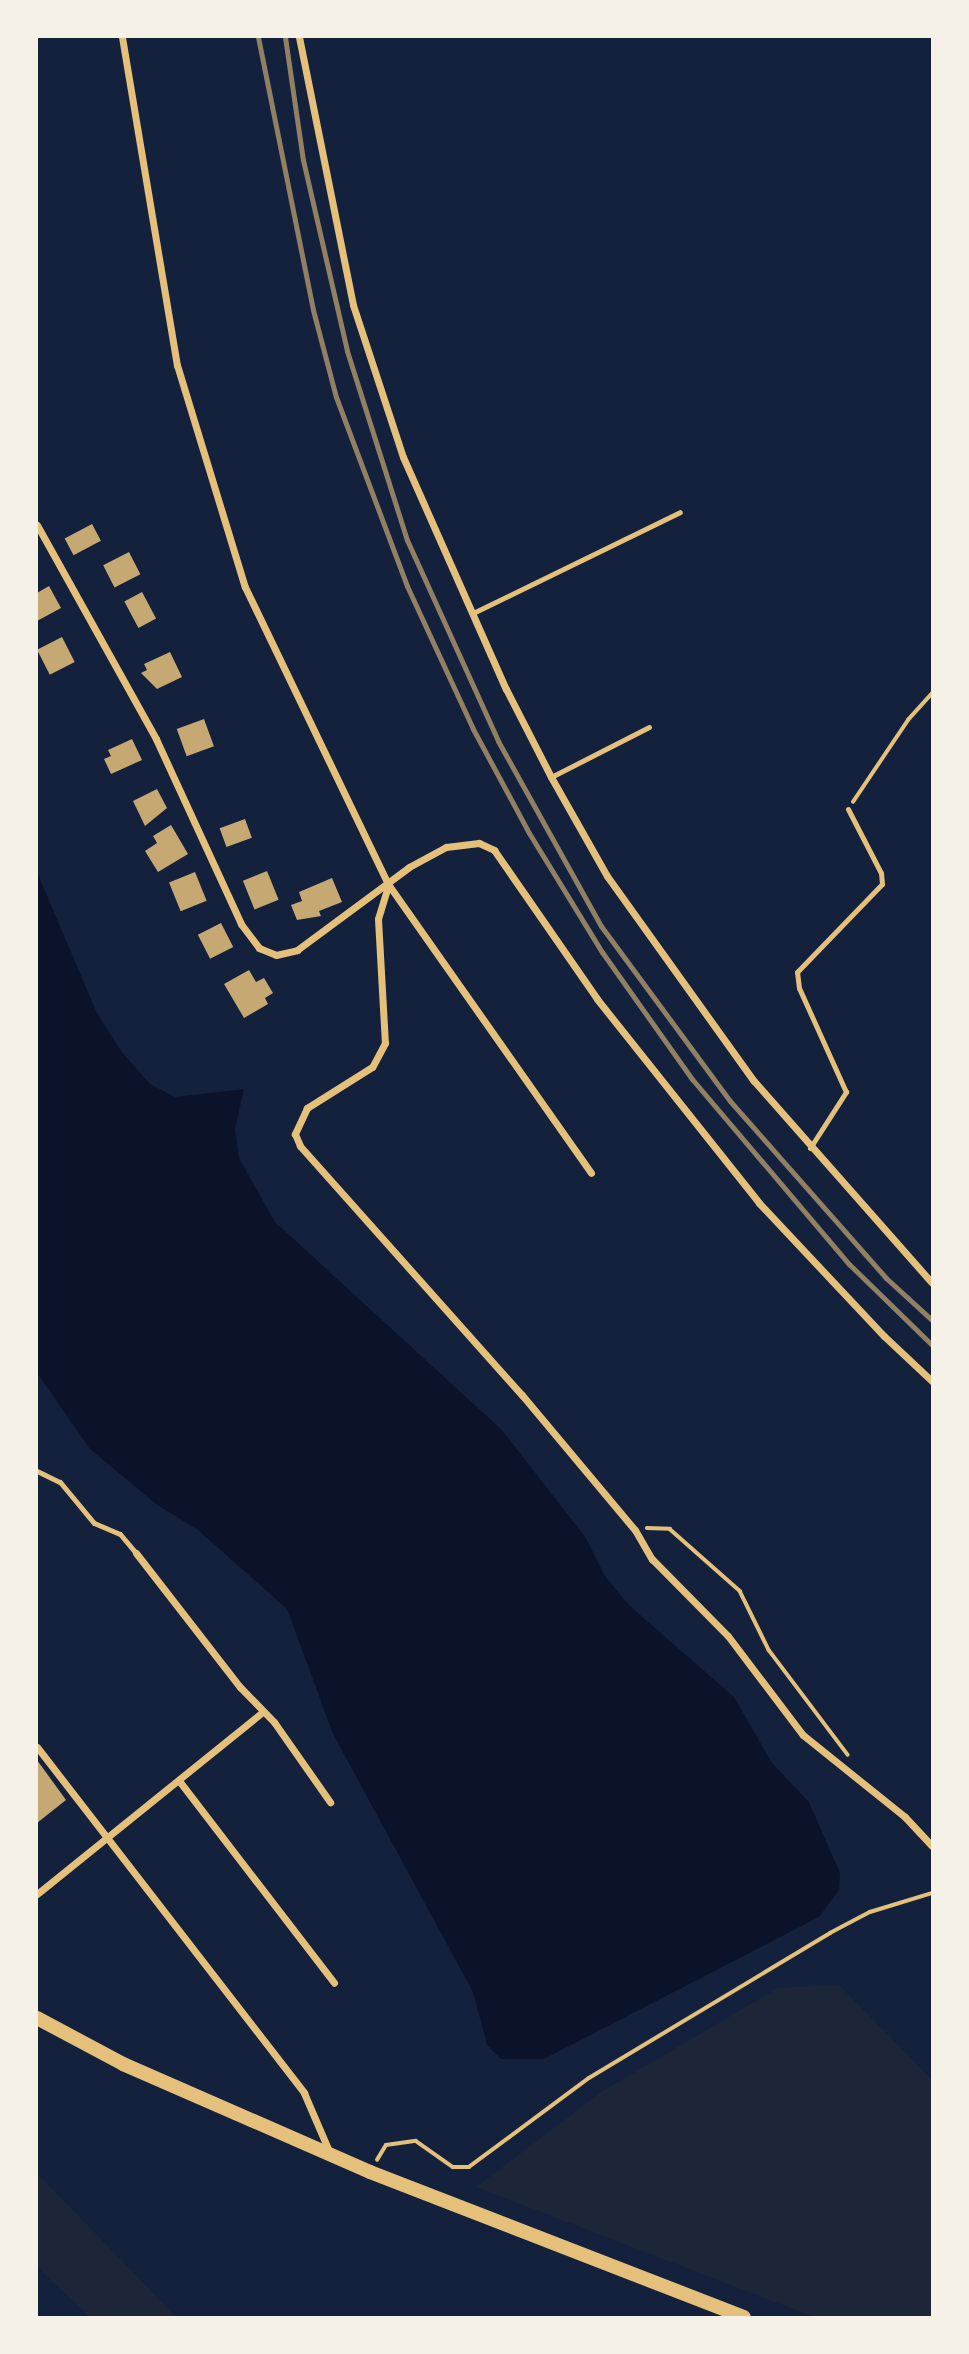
<!DOCTYPE html>
<style>
body{margin:0}
#map{position:relative;width:969px;height:2354px;overflow:hidden;background:#14213d;font-family:"Sofia Sans Condensed",sans-serif}
div>[style]{position:absolute}
.green>*{inset:0;background:#1d2539}
.water>*{inset:0;background:#0b132b}
.building>*{inset:0;background:#c6a872;transform-origin:0 0}
.path>*{height:3.5px;margin:-1.75px;padding:0 1.75px;transform-origin:1.75px;border-radius:1.75px;background:#e5c07b}
.service>*{height:5px;margin:-2.5px;padding:0 2.5px;transform-origin:2.5px;border-radius:2.5px;background:#e5c07b}
.minor>*{height:7px;margin:-3.5px;padding:0 3.5px;transform-origin:3.5px;border-radius:3.5px;background:#e5c07b}
.secondary>*{height:14px;margin:-7px;padding:0 7px;transform-origin:7px;border-radius:7px;background:#e5c07b}
.rail>*{height:5px;margin:-2.5px;padding:0 2.5px;transform-origin:2.5px;border-radius:2.5px;background:#918062}
span{translate:-50% -50%;white-space:nowrap;text-align:center;line-height:1.15;-webkit-text-stroke:5px #f6f1e7;paint-order:stroke}
.frame{position:absolute;inset:0;border:38px solid #f6f1e7;pointer-events:none}
</style>
<div id="map">
<div class="green">
<div style="clip-path:polygon(839px 1985px,932px 2080px,932px 2317px,814px 2317px,476px 2187px,603px 2091px,778px 1988px)"></div>
<div style="clip-path:polygon(37px 2173px,176px 2317px,90px 2317px,37px 2267px)"></div>
</div>
<div class="water">
<div style="clip-path:polygon(37px 872px,97px 1013px,121px 1051px,150px 1084px,175px 1097px,244px 1089px,235px 1129px,239px 1158px,275px 1222px,502px 1430px,586px 1538px,605px 1576px,630px 1606px,734px 1697px,772px 1763px,809px 1802px,840px 1873px,839px 1890px,819px 1917px,544px 2059px,501px 2059px,487px 2045px,473px 1992px,333px 1734px,287px 1609px,198px 1530px,156px 1504px,90px 1449px,37px 1373px)"></div>
</div>
<div class="building">
<div style="left:92px;top:524px;width:19px;height:31px;rotate:62deg"></div>
<div style="left:129px;top:552px;width:25px;height:29px;rotate:63deg"></div>
<div style="clip-path:polygon(49px 586px,61px 608px,37px 621px,37px 593px)"></div>
<div style="left:142px;top:592px;width:30px;height:20px;rotate:62deg"></div>
<div style="left:62px;top:637px;width:28px;height:28px;rotate:63deg"></div>
<div style="clip-path:polygon(170px 652px,182px 677px,157px 689px,141px 673px,147px 670px,144px 664px)"></div>
<div style="left:204px;top:719px;width:29px;height:29px;rotate:70deg"></div>
<div style="clip-path:polygon(132px 739px,142px 760px,111px 774px,104px 759px,111px 756px,108px 750px)"></div>
<div style="clip-path:polygon(157px 789px,167px 808px,145px 826px,133px 801px)"></div>
<div style="left:245px;top:819px;width:20px;height:27px;rotate:70deg"></div>
<div style="clip-path:polygon(171px 825px,188px 854px,158px 872px,145px 851px,157px 843px,153px 836px)"></div>
<div style="left:267px;top:871px;width:31px;height:26px;rotate:68deg"></div>
<div style="left:195px;top:872px;width:31px;height:28px;rotate:68deg"></div>
<div style="clip-path:polygon(332px 878px,342px 902px,319px 911px,321px 916px,297px 920px,291px 905px,302px 901px,299px 892px)"></div>
<div style="left:221px;top:923px;width:27px;height:26px;rotate:63deg"></div>
<div style="clip-path:polygon(249px 970px,256px 982px,264px 978px,273px 993px,265px 998px,268px 1004px,244px 1018px,224px 984px)"></div>
<div style="clip-path:polygon(37px 1760px,66px 1800px,37px 1823px)"></div>
</div>
<div class="path">
<div style="left:853px;top:802px;width:99px;rotate:-56.1deg"></div>
<div style="left:908px;top:720px;width:36px;rotate:-48deg"></div>
<div style="left:647px;top:1528px;width:23px;rotate:2deg"></div>
<div style="left:670px;top:1529px;width:94px;rotate:41.5deg"></div>
<div style="left:740px;top:1591px;width:66px;rotate:63.8deg"></div>
<div style="left:769px;top:1650px;width:131px;rotate:53deg"></div>
<div style="left:377px;top:2160px;width:17px;rotate:-59deg"></div>
<div style="left:386px;top:2145px;width:30px;rotate:-8deg"></div>
<div style="left:416px;top:2141px;width:45px;rotate:35.1deg"></div>
<div style="left:453px;top:2167px;width:16px"></div>
<div style="left:469px;top:2167px;width:149px;rotate:-36.6deg"></div>
<div style="left:589px;top:2078px;width:281px;rotate:-31deg"></div>
<div style="left:830px;top:1933px;width:45px;rotate:-27.7deg"></div>
<div style="left:870px;top:1912px;width:65px;rotate:-17deg"></div>
</div>
<div class="service">
<div style="left:473px;top:613px;width:230px;rotate:-26deg"></div>
<div style="left:551px;top:777px;width:110px;rotate:-27deg"></div>
<div style="left:810px;top:1148px;width:67px;rotate:-57.3deg"></div>
<div style="left:846px;top:1092px;width:114px;rotate:-114.3deg"></div>
<div style="left:799px;top:988px;width:16px;rotate:-97deg"></div>
<div style="left:797px;top:972px;width:122px;rotate:-46deg"></div>
<div style="left:882px;top:884px;width:11px;rotate:-95deg"></div>
<div style="left:881px;top:873px;width:72px;rotate:-117.3deg"></div>
<div style="left:37px;top:1471px;width:25px;rotate:26deg"></div>
<div style="left:60px;top:1482px;width:53px;rotate:50.3deg"></div>
<div style="left:94px;top:1523px;width:28px;rotate:23deg"></div>
<div style="left:120px;top:1534px;width:25px;rotate:50deg"></div>
</div>
<div class="minor">
<div style="left:122px;top:37px;width:333px;rotate:80.5deg"></div>
<div style="left:177px;top:365px;width:232px;rotate:73deg"></div>
<div style="left:245px;top:587px;width:330px;rotate:64.3deg"></div>
<div style="left:388px;top:884px;width:353px;rotate:54.9deg"></div>
<div style="left:299px;top:37px;width:273px;rotate:78.6deg"></div>
<div style="left:353px;top:305px;width:160px;rotate:71.8deg"></div>
<div style="left:403px;top:457px;width:254px;rotate:66.1deg"></div>
<div style="left:506px;top:689px;width:99px;rotate:62.9deg"></div>
<div style="left:551px;top:777px;width:114px;rotate:60.5deg"></div>
<div style="left:607px;top:876px;width:252px;rotate:54.4deg"></div>
<div style="left:754px;top:1081px;width:269px;rotate:48.6deg"></div>
<div style="left:37px;top:525px;width:245px;rotate:60.9deg"></div>
<div style="left:156px;top:739px;width:204px;rotate:65.3deg"></div>
<div style="left:241px;top:924px;width:30px;rotate:53deg"></div>
<div style="left:259px;top:948px;width:18px;rotate:22deg"></div>
<div style="left:276px;top:955px;width:22px;rotate:-13deg"></div>
<div style="left:297px;top:950px;width:139px;rotate:-36.5deg"></div>
<div style="left:409px;top:867px;width:42px;rotate:-28.4deg"></div>
<div style="left:446px;top:847px;width:33px;rotate:-7deg"></div>
<div style="left:479px;top:843px;width:17px;rotate:25deg"></div>
<div style="left:494px;top:850px;width:181px;rotate:55.3deg"></div>
<div style="left:597px;top:999px;width:260px;rotate:51.5deg"></div>
<div style="left:759px;top:1203px;width:183px;rotate:46.8deg"></div>
<div style="left:884px;top:1336px;width:66px;rotate:43.2deg"></div>
<div style="left:388px;top:886px;width:34px;rotate:107deg"></div>
<div style="left:378px;top:919px;width:124px;rotate:86.8deg"></div>
<div style="left:385px;top:1043px;width:27px;rotate:118deg"></div>
<div style="left:372px;top:1067px;width:77px;rotate:147.8deg"></div>
<div style="left:307px;top:1108px;width:29px;rotate:115deg"></div>
<div style="left:295px;top:1134px;width:13px;rotate:67deg"></div>
<div style="left:300px;top:1146px;width:334px;rotate:48.3deg"></div>
<div style="left:522px;top:1395px;width:176px;rotate:50.1deg"></div>
<div style="left:635px;top:1530px;width:34px;rotate:60deg"></div>
<div style="left:652px;top:1559px;width:108px;rotate:45.4deg"></div>
<div style="left:728px;top:1636px;width:124px;rotate:52.9deg"></div>
<div style="left:803px;top:1735px;width:131px;rotate:38.8deg"></div>
<div style="left:905px;top:1817px;width:40px;rotate:47deg"></div>
<div style="left:136px;top:1553px;width:170px;rotate:52.2deg"></div>
<div style="left:240px;top:1687px;width:49px;rotate:45.8deg"></div>
<div style="left:274px;top:1722px;width:98px;rotate:55deg"></div>
<div style="left:37px;top:1747px;width:437px;rotate:52.3deg"></div>
<div style="left:304px;top:2093px;width:63px;rotate:66.7deg"></div>
<div style="left:180px;top:1782px;width:253px;rotate:52.5deg"></div>
<div style="left:37px;top:1894px;width:288px;rotate:-38.9deg"></div>
</div>
<div class="secondary">
<div style="left:37px;top:2018px;width:98px;rotate:28.1deg"></div>
<div style="left:123px;top:2064px;width:270px;rotate:23.6deg"></div>
<div style="left:370px;top:2172px;width:401px;rotate:21.2deg"></div>
</div>
<div class="rail">
<div style="left:258px;top:37px;width:278px;rotate:78.6deg"></div>
<div style="left:313px;top:310px;width:90px;rotate:75.2deg"></div>
<div style="left:336px;top:397px;width:202px;rotate:69.4deg"></div>
<div style="left:407px;top:586px;width:157px;rotate:65.2deg"></div>
<div style="left:473px;top:729px;width:118px;rotate:61.7deg"></div>
<div style="left:529px;top:833px;width:140px;rotate:58.5deg"></div>
<div style="left:602px;top:952px;width:156px;rotate:54.7deg"></div>
<div style="left:692px;top:1079px;width:243px;rotate:49.7deg"></div>
<div style="left:849px;top:1264px;width:116px;rotate:44.3deg"></div>
<div style="left:285px;top:37px;width:124px;rotate:81.7deg"></div>
<div style="left:303px;top:160px;width:196px;rotate:77deg"></div>
<div style="left:347px;top:351px;width:198px;rotate:72.4deg"></div>
<div style="left:407px;top:540px;width:221px;rotate:65.6deg"></div>
<div style="left:498px;top:741px;width:212px;rotate:60.9deg"></div>
<div style="left:601px;top:926px;width:217px;rotate:53.6deg"></div>
<div style="left:730px;top:1101px;width:236px;rotate:48.6deg"></div>
<div style="left:886px;top:1278px;width:62px;rotate:42.4deg"></div>
</div>
<div class="frame"></div>
</div>
